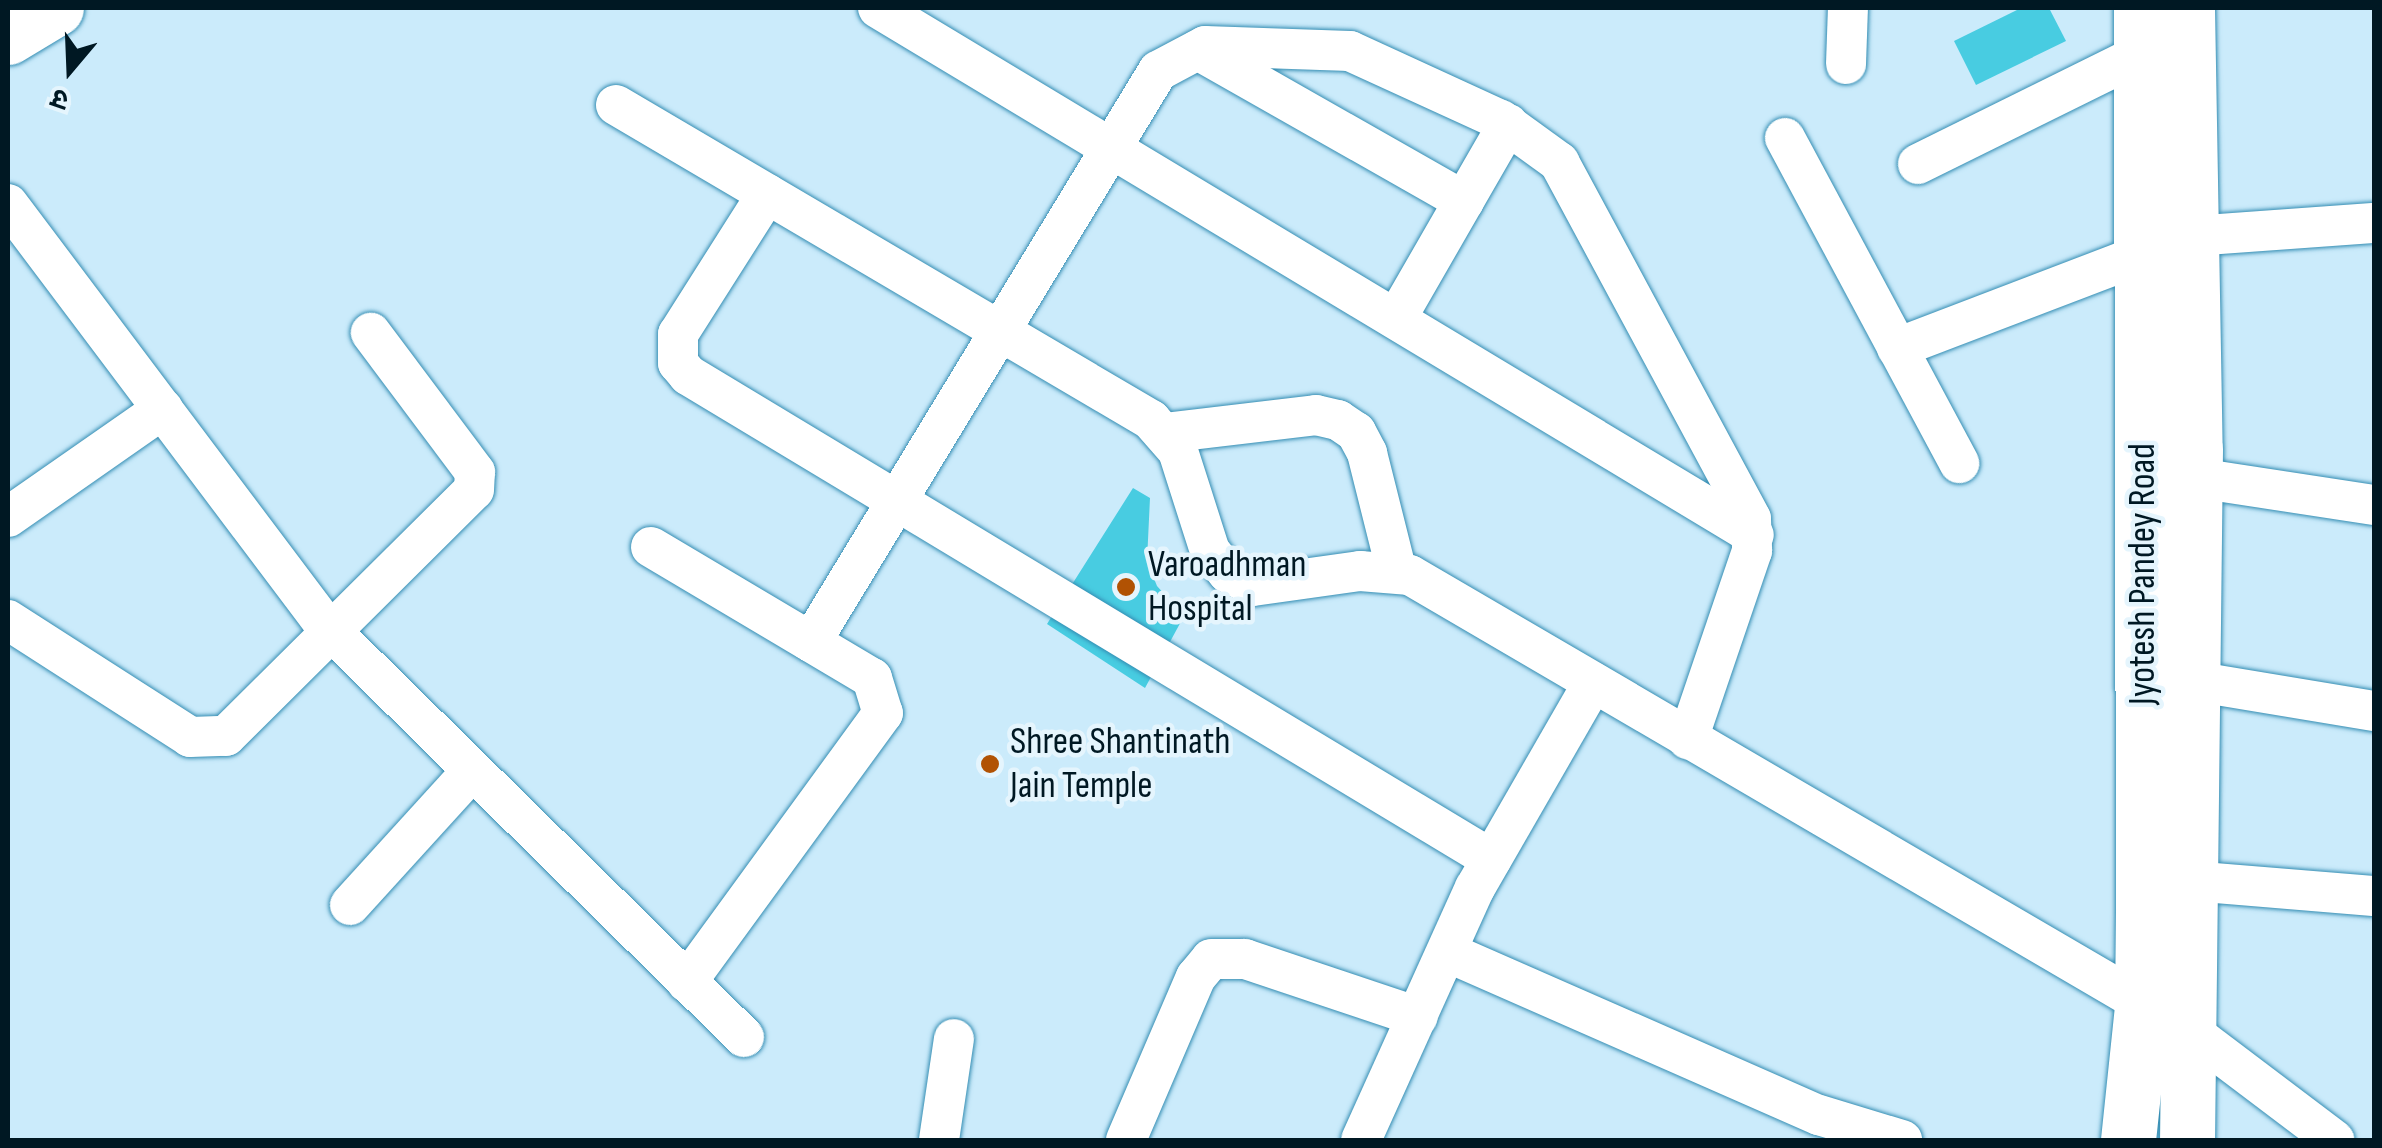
<!DOCTYPE html>
<meta charset="utf-8">
<style>
body{margin:0}
#map{position:relative;width:2382px;height:1148px;overflow:hidden;background:#cbebfb;font-family:"Sofia Sans Condensed","Noto Sans Devanagari",sans-serif}
div>[style]{position:absolute}
.building>*{inset:0;background:#48cce1}
.roads{filter:drop-shadow(0 0 2px #348db3) drop-shadow(0 0 2px #348db3)}
.street>*{height:40px;margin:-20px;padding:0 20px;transform-origin:20px;border-radius:20px;background:#fff}
.secondary>*{height:55px;margin:-27.5px;padding:0 27.5px;transform-origin:27.5px;border-radius:27.5px;background:#fff}
.primary>*{height:55px;margin:-27.5px;padding:0 27.5px;transform-origin:27.5px;border-radius:27.5px;background:#fff}
.dots>*{width:28px;height:28px;translate:-50% -50%;box-sizing:border-box;border:5px solid #e5f5fd;border-radius:50%}
span{translate:-50% -50%;white-space:nowrap;text-align:center;line-height:1.15;-webkit-text-stroke:9px #e5f5fd;paint-order:stroke}
.poi-label{font-size:38px;color:#001823}
.left{translate:0 -50%;text-align:left}
.street-label{font-size:38px;color:#001823}
.frame{position:absolute;inset:0;border:10px solid #001823;pointer-events:none}
.north{position:absolute;left:20px;top:20px;width:100px;height:100px;-webkit-text-stroke:8px #e5f5fd;paint-order:stroke;rotate:199deg;font-size:28px;font-weight:700;line-height:40px;text-align:center;color:#001823}
.north::after{content:'';display:block;margin:auto;width:35px;height:45px;background:#001823;clip-path:polygon(50% 0,100% 100%,50% 72%,0 100%)}
</style>
<div id="map">
<div class="building">
<div style="clip-path:polygon(2021px 8px,2049px 8px,2066px 41px,1976px 85px,1954px 41px)"></div>
<div style="clip-path:polygon(1133px 488px,1150px 498px,1147px 561px,1157px 586px,1184px 616px,1145px 688px,1047px 624px)"></div>
</div>
<div class="roads">
<div class="street">
<div style="left:878px;top:8px;width:1022px;rotate:31.03deg"></div>
<div style="left:1198px;top:50px;width:306px;rotate:29.6deg"></div>
<div style="left:1846px;top:64px;width:56px;rotate:-88deg"></div>
<div style="left:616px;top:105px;width:621px;rotate:30.49deg"></div>
<div style="left:1151px;top:420px;width:41px;rotate:48.9deg"></div>
<div style="left:1178px;top:451px;width:105px;rotate:72.3deg"></div>
<div style="left:1210px;top:551px;width:28px;rotate:51deg"></div>
<div style="left:1228px;top:573px;width:28px;rotate:27deg"></div>
<div style="left:1253px;top:586px;width:108px;rotate:-8deg"></div>
<div style="left:1360px;top:571px;width:50px;rotate:4.6deg"></div>
<div style="left:1410px;top:575px;width:904px;rotate:30.31deg"></div>
<div style="left:2190px;top:1031px;width:181px;rotate:37.1deg"></div>
<div style="left:1785px;top:138px;width:369px;rotate:61.8deg"></div>
<div style="left:1918px;top:164px;width:249px;rotate:-26.3deg"></div>
<div style="left:767px;top:194px;width:166px;rotate:122.4deg"></div>
<div style="left:678px;top:334px;width:29px;rotate:90deg"></div>
<div style="left:678px;top:363px;width:16px;rotate:50deg"></div>
<div style="left:688px;top:375px;width:938px;rotate:31.08deg"></div>
<div style="left:8px;top:204px;width:526px;rotate:53.04deg"></div>
<div style="left:324px;top:624px;width:589px;rotate:44.52deg"></div>
<div style="left:1396px;top:319px;width:225px;rotate:-60.1deg"></div>
<div style="left:1897px;top:348px;width:315px;rotate:-20.9deg"></div>
<div style="left:2191px;top:236px;width:183px;rotate:-4.1deg"></div>
<div style="left:1166px;top:433px;width:151px;rotate:-6.8deg"></div>
<div style="left:1316px;top:415px;width:23px;rotate:13deg"></div>
<div style="left:1338px;top:420px;width:22px;rotate:34deg"></div>
<div style="left:1356px;top:432px;width:24px;rotate:62deg"></div>
<div style="left:1367px;top:453px;width:123px;rotate:75.9deg"></div>
<div style="left:2171px;top:474px;width:205px;rotate:8.7deg"></div>
<div style="left:8px;top:517px;width:189px;rotate:-34.9deg"></div>
<div style="left:651px;top:547px;width:257px;rotate:30.7deg"></div>
<div style="left:872px;top:678px;width:37px;rotate:73deg"></div>
<div style="left:883px;top:713px;width:333px;rotate:126.1deg"></div>
<div style="left:8px;top:620px;width:216px;rotate:32.7deg"></div>
<div style="left:190px;top:737px;width:36px;rotate:-2deg"></div>
<div style="left:226px;top:736px;width:349px;rotate:-44.8deg"></div>
<div style="left:474px;top:490px;width:18px;rotate:-87deg"></div>
<div style="left:475px;top:472px;width:174px;rotate:-126.8deg"></div>
<div style="left:811px;top:642px;width:668px;rotate:-58.71deg"></div>
<div style="left:1158px;top:71px;width:53px;rotate:-28deg"></div>
<div style="left:1205px;top:46px;width:145px;rotate:2deg"></div>
<div style="left:1350px;top:51px;width:166px;rotate:24.6deg"></div>
<div style="left:1501px;top:120px;width:72px;rotate:35.9deg"></div>
<div style="left:1559px;top:162px;width:405px;rotate:61.7deg"></div>
<div style="left:1751px;top:519px;width:32px;rotate:88deg"></div>
<div style="left:1752px;top:551px;width:199px;rotate:108.8deg"></div>
<div style="left:2193px;top:681px;width:183px;rotate:9.4deg"></div>
<div style="left:2191px;top:881px;width:184px;rotate:4.7deg"></div>
<div style="left:350px;top:905px;width:181px;rotate:-47.7deg"></div>
<div style="left:1447px;top:952px;width:406px;rotate:23.7deg"></div>
<div style="left:1819px;top:1115px;width:87px;rotate:16.8deg"></div>
<div style="left:939px;top:1140px;width:102px;rotate:-81.6deg"></div>
<div style="left:1126px;top:1140px;width:177px;rotate:-66.8deg"></div>
<div style="left:1196px;top:977px;width:23px;rotate:-50deg"></div>
<div style="left:1211px;top:959px;width:34px"></div>
<div style="left:1245px;top:959px;width:182px;rotate:18.5deg"></div>
<div style="left:1361px;top:1140px;width:277px;rotate:-65.7deg"></div>
<div style="left:1475px;top:888px;width:237px;rotate:-60.1deg"></div>
</div>
<div class="secondary">
<div style="left:2187px;top:8px;width:441px;rotate:89deg"></div>
<div style="left:2195px;top:449px;width:691px;rotate:90.66deg"></div>
<div style="left:2128px;top:1140px;width:134px;rotate:-84deg"></div>
<div style="left:2142px;top:1007px;width:100px;rotate:-89.4deg"></div>
<div style="left:2143px;top:907px;width:899px;rotate:-90.13deg"></div>
</div>
<div class="primary">
<div style="left:8px;top:37px;width:56px;rotate:-31.1deg"></div>
</div>
</div>
<div class="dots">
<div style="left:1126px;top:587px;background:#b15203"></div>
<div style="left:990px;top:764px;background:#b15203"></div>
</div>
<div class="poi-label">
<span class="left" style="left:1148px;top:587px">Varoadhman<br>Hospital</span>
<span class="left" style="left:1010px;top:764px">Shree Shantinath<br>Jain Temple</span>
</div>
<div class="street-label">
<span style="left:2143px;top:574px;rotate:-90deg">Jyotesh Pandey Road</span>
</div>
<div class="frame"></div>
<div class="north">उ</div>
</div>
